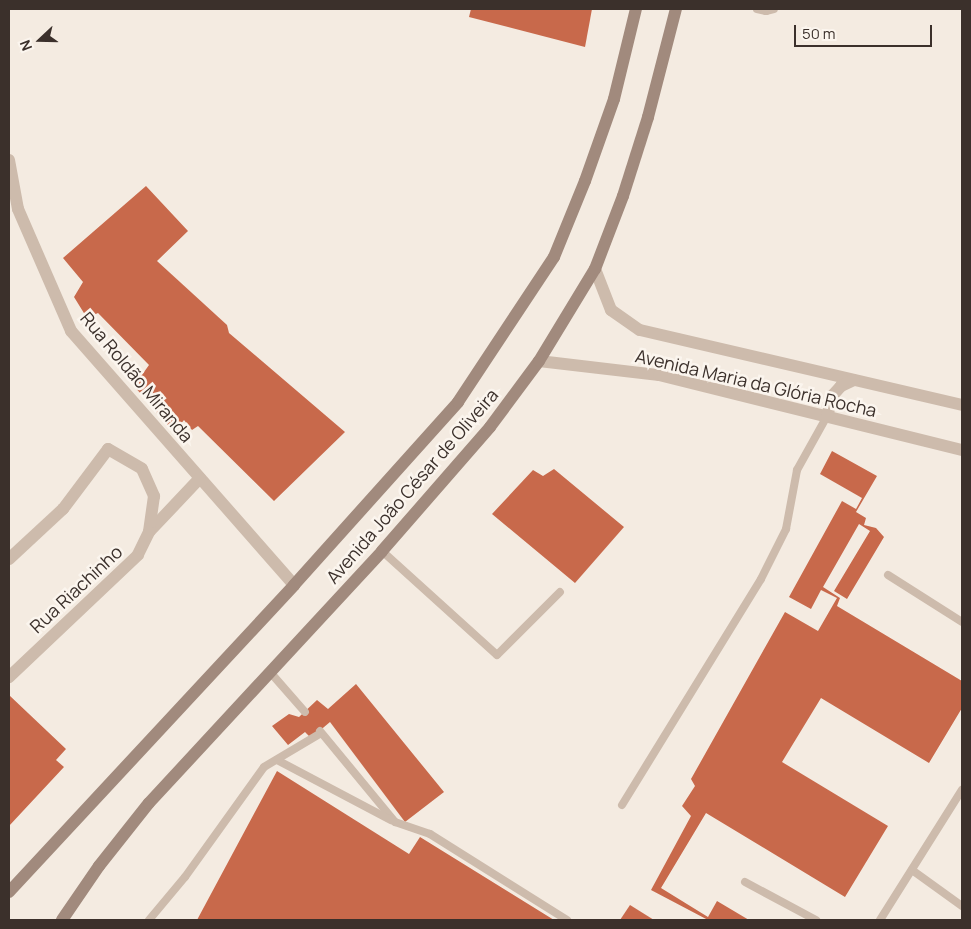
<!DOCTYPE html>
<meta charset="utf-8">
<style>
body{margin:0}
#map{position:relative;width:971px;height:929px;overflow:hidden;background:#f4ebe1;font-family:Manrope,sans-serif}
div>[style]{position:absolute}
.building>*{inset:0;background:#c8694b}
.service>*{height:8px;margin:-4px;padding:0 4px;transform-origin:4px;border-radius:4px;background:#cdbbac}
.minor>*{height:12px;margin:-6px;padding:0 6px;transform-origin:6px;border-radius:6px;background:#cdbbac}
.tertiary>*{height:12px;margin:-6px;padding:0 6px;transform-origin:6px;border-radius:6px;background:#cdbbac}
.secondary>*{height:12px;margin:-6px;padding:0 6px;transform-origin:6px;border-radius:6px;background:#a18a7d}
span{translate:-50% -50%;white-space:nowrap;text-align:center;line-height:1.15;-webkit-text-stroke:5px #fbf5ee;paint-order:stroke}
.street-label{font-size:18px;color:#3b302b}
.frame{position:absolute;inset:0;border:10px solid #3b302b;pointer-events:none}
.north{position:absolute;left:15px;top:15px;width:50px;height:50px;-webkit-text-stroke:4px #fbf5ee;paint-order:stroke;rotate:249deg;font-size:14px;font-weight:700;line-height:20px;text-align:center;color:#3b302b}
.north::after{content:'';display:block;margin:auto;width:18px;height:22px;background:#3b302b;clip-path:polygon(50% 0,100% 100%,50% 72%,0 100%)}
.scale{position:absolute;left:794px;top:25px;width:138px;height:22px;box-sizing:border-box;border:2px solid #3b302b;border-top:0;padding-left:6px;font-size:15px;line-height:18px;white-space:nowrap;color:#3b302b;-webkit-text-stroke:4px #fbf5ee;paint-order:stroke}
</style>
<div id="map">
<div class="building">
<div style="clip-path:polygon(471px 9px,592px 9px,585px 47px,469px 17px)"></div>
<div style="clip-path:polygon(146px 186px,188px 231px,157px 261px,227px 325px,229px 333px,345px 432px,274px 501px,198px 426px,192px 430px,184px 420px,174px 432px,134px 386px,149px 365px,98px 313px,87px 318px,74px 297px,83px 282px,63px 258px)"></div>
<div style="clip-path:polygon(832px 451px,877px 476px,856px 512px,866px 518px,864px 525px,876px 528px,884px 537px,847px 599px,834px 591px,870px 531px,859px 524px,823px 587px,840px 598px,837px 606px,962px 681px,962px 708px,929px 763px,821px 698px,782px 762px,888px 826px,845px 897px,706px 813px,661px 888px,708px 917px,717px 901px,749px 920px,708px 920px,651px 890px,691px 816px,682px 806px,695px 786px,691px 779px,785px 612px,818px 631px,837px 598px,821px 590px,811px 609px,789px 597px,842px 501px,856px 509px,862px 498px,820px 474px)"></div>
<div style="clip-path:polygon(554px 469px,624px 527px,575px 583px,492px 514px,533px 470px,543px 476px)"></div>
<div style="clip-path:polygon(356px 684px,444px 792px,405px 822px,330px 722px,311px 738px,305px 732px,288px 745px,272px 726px,289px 714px,299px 717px,317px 700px,328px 709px)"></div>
<div style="clip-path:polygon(9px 695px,66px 749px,56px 760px,64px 767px,9px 826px)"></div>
<div style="clip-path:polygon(277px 771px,409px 854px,420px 837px,554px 920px,197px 920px)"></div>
<div style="clip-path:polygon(630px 905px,654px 920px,620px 920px)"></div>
</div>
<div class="service">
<div style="left:757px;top:9px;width:9px;rotate:13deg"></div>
<div style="left:766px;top:11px;width:8px;rotate:-14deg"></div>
<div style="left:382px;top:551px;width:155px;rotate:42.1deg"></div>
<div style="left:497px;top:655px;width:89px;rotate:-45deg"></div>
<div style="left:888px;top:575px;width:88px;rotate:32.4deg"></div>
<div style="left:270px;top:672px;width:53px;rotate:48.8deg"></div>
<div style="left:320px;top:731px;width:118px;rotate:50.5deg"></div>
<div style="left:395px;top:822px;width:37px;rotate:19deg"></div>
<div style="left:430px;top:834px;width:162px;rotate:32.1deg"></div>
<div style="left:277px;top:760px;width:129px;rotate:27.8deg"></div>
<div style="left:622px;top:805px;width:265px;rotate:-58.4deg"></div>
<div style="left:761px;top:579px;width:56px;rotate:-63.4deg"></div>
<div style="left:786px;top:529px;width:60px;rotate:-79.4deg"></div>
<div style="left:797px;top:470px;width:62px;rotate:-60.9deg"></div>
<div style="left:912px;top:870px;width:62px;rotate:35.8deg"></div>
<div style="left:745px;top:882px;width:81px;rotate:28.2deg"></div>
<div style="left:149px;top:920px;width:56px;rotate:-50.1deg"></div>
<div style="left:185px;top:877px;width:135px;rotate:-54.3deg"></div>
<div style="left:264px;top:767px;width:66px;rotate:-30.8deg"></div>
<div style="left:880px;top:920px;width:154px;rotate:-57.8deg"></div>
</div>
<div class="minor">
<div style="left:9px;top:160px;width:50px;rotate:79.6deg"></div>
<div style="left:18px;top:209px;width:133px;rotate:66.5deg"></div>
<div style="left:71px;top:331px;width:338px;rotate:48.7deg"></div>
<div style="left:149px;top:532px;width:74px;rotate:-46.6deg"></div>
<div style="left:9px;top:559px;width:74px;rotate:-42.8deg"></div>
<div style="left:63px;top:509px;width:75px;rotate:-53.1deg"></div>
<div style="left:108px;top:449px;width:39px;rotate:30deg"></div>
<div style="left:142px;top:469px;width:30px;rotate:66deg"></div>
<div style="left:154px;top:496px;width:36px;rotate:98deg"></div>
<div style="left:149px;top:532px;width:25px;rotate:116deg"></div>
<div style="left:138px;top:555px;width:178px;rotate:136.6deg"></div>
</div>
<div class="tertiary">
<div style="left:595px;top:269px;width:44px;rotate:68.7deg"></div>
<div style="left:611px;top:310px;width:35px;rotate:35deg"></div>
<div style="left:640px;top:330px;width:331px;rotate:13.1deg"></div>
<div style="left:539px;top:361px;width:121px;rotate:6.7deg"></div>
<div style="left:659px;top:375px;width:312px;rotate:13.9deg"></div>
<div style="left:827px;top:416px;width:22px;rotate:-74deg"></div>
<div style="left:833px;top:395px;width:12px;rotate:-48deg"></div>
<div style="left:841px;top:386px;width:14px;rotate:-25deg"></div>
</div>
<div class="secondary">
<div style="left:9px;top:892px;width:419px;rotate:-47.1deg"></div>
<div style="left:294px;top:585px;width:246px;rotate:-48.1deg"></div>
<div style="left:458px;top:402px;width:174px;rotate:-56.5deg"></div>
<div style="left:554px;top:257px;width:82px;rotate:-67.8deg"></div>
<div style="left:585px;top:181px;width:87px;rotate:-70.5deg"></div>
<div style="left:614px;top:99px;width:93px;rotate:-76.3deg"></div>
<div style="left:62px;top:920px;width:65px;rotate:-55.6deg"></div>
<div style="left:99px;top:866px;width:80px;rotate:-51.6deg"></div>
<div style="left:149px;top:803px;width:343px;rotate:-47.2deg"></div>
<div style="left:382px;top:551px;width:164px;rotate:-48.9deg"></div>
<div style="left:490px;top:427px;width:82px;rotate:-53.4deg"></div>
<div style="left:539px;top:361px;width:108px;rotate:-58.7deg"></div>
<div style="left:595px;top:269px;width:78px;rotate:-69deg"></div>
<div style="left:623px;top:196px;width:83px;rotate:-72.4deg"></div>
<div style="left:648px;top:117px;width:112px;rotate:-75.5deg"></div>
</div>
<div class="street-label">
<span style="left:137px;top:377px;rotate:50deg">Rua Roldão Miranda</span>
<span style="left:756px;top:383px;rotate:13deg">Avenida Maria da Glória Rocha</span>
<span style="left:412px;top:486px;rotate:-49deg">Avenida João César de Oliveira</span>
<span style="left:76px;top:589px;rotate:-43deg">Rua Riachinho</span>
</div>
<div class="frame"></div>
<div class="north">N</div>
<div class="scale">50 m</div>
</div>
